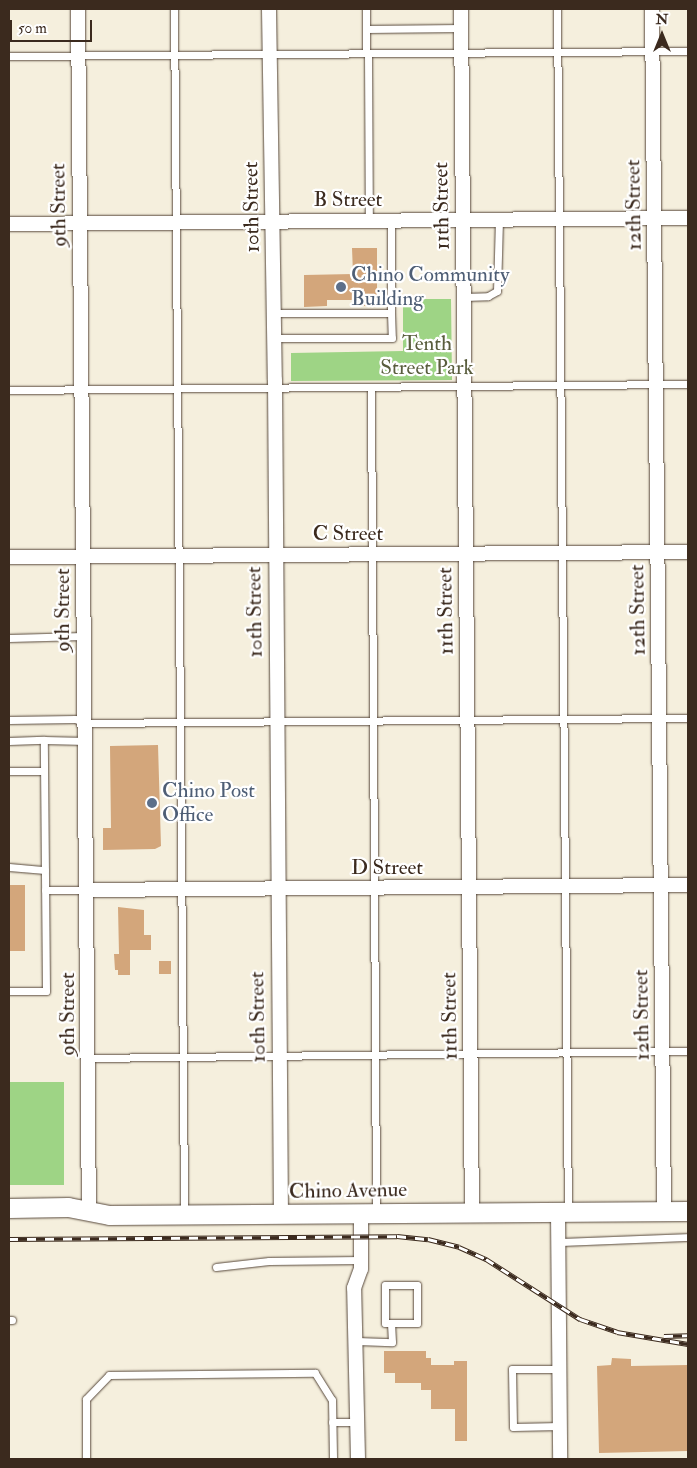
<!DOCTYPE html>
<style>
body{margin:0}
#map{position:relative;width:697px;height:1468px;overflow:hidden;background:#f5efdd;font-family:"IM FELL Double Pica",serif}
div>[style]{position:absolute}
.green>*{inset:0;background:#9ed485;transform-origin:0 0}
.building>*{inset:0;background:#d3a67b;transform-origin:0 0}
.roads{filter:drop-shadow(0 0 1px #57483b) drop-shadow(0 0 1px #57483b)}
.lane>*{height:7px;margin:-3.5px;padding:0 3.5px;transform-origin:3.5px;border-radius:3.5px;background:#fff}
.street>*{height:14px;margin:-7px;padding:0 7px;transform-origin:7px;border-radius:7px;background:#fff}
.secondary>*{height:19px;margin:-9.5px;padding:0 9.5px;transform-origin:9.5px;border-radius:9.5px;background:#fff}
.rail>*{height:5px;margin-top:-2.5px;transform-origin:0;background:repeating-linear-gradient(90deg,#fff 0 9px,#3b2a1e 0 18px);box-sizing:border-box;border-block:1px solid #3b2a1e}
.dots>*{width:14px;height:14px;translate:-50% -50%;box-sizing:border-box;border:2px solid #fff;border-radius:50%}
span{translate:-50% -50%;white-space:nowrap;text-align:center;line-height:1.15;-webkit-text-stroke:4.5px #fff;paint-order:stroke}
.street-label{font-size:21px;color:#3b2a1e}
.service-label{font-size:21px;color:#4e5e75}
.left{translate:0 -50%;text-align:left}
.park-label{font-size:21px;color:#595d3d}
.frame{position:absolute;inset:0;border:10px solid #3b2a1e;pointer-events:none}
.north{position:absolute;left:637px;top:10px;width:50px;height:50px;-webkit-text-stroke:4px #fff;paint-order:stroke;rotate:0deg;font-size:14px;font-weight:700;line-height:20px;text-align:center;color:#3b2a1e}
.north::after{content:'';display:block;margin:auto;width:18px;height:22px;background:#3b2a1e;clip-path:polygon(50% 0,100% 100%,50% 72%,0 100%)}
.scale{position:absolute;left:10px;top:20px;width:82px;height:22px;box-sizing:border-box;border:2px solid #3b2a1e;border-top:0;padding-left:6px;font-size:15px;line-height:18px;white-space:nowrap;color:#3b2a1e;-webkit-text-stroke:4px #fff;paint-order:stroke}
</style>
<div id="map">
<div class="green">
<div style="clip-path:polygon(403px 299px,451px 299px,452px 380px,291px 381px,291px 353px,403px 351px)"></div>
<div style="left:9px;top:1082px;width:55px;height:103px"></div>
</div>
<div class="building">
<div style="clip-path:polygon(352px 248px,377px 248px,377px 306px,353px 306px,353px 300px,327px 300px,327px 306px,304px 307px,304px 275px,353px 274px)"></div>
<div style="clip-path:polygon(158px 745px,161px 846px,155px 849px,103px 850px,103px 828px,111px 828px,110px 746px)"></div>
<div style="left:9px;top:885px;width:16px;height:66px"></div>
<div style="clip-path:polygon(118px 907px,144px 910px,144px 935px,151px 935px,151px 950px,130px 950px,130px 975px,118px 975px,118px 970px,115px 970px,114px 954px,119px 954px)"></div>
<div style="left:159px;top:961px;width:12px;height:13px"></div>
<div style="clip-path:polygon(384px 1351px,426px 1351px,426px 1358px,431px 1358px,431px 1365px,454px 1365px,454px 1361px,467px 1361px,467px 1441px,455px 1441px,455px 1409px,431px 1409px,431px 1390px,421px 1390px,421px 1383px,395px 1383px,395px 1373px,384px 1373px)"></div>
<div style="clip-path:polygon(612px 1358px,631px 1359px,631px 1366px,688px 1365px,688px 1451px,599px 1453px,597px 1366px,611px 1365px)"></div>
</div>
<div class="roads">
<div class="lane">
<div style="left:174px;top:9px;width:1206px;rotate:89.52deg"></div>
<div style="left:366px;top:9px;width:20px;rotate:90deg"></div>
<div style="left:366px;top:29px;width:95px;rotate:-0.6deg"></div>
<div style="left:557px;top:9px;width:1203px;rotate:89.48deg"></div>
<div style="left:366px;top:53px;width:24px;rotate:-90deg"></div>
<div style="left:368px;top:53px;width:168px;rotate:89.7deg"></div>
<div style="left:9px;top:56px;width:679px;rotate:-0.42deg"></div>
<div style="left:391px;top:220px;width:93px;rotate:90deg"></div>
<div style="left:464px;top:297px;width:24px;rotate:-2deg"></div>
<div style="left:488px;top:296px;width:10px;rotate:-29deg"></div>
<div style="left:497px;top:291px;width:72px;rotate:-88.4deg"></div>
<div style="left:274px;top:313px;width:117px"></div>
<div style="left:391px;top:313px;width:25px;rotate:88deg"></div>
<div style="left:392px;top:338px;width:118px;rotate:180deg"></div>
<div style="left:371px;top:387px;width:826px;rotate:89.65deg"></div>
<div style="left:9px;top:390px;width:679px;rotate:-0.51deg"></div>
<div style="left:9px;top:638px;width:74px;rotate:-1.5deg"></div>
<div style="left:9px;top:720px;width:66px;rotate:-0.9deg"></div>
<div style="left:75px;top:719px;width:12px;rotate:20deg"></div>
<div style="left:86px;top:723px;width:602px;rotate:-0.48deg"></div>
<div style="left:9px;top:741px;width:35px;rotate:-2deg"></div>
<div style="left:9px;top:771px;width:35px"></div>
<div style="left:9px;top:867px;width:36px;rotate:5deg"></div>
<div style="left:45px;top:890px;width:41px"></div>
<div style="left:9px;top:991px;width:37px"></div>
<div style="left:46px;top:991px;width:251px;rotate:-90.5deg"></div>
<div style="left:44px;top:740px;width:42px;rotate:1.4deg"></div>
<div style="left:88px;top:1058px;width:600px;rotate:-0.67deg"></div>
<div style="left:558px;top:1242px;width:130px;rotate:-2.2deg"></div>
<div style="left:216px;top:1267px;width:53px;rotate:-6.5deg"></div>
<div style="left:269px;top:1261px;width:92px;rotate:-0.6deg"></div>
<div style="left:9px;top:1320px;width:3px"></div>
<div style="left:357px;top:1341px;width:35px;rotate:2deg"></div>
<div style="left:392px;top:1342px;width:19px;rotate:-93deg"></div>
<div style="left:391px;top:1323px;width:26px"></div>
<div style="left:417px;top:1323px;width:38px;rotate:-90deg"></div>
<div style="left:417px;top:1285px;width:32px;rotate:180deg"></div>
<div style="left:385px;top:1285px;width:38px;rotate:90deg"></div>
<div style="left:385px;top:1323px;width:6px"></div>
<div style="left:560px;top:1369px;width:48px;rotate:180deg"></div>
<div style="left:512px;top:1369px;width:58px;rotate:89deg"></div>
<div style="left:513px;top:1427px;width:47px;rotate:-1.2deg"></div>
<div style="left:332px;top:1422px;width:26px"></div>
<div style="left:86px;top:1459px;width:60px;rotate:-90deg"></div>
<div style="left:86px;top:1399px;width:33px;rotate:-46deg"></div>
<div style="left:109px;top:1375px;width:206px;rotate:-0.6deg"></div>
<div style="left:315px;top:1373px;width:32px;rotate:58deg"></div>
<div style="left:332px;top:1400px;width:59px;rotate:89deg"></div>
</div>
<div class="street">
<div style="left:78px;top:9px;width:1201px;rotate:89.48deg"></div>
<div style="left:269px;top:9px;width:371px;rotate:89.1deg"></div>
<div style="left:275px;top:380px;width:834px;rotate:89.59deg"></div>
<div style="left:461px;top:9px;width:1203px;rotate:89.48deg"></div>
<div style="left:652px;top:9px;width:1202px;rotate:89.43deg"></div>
<div style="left:9px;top:224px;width:679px;rotate:-0.51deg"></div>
<div style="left:9px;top:557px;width:679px;rotate:-0.42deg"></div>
<div style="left:87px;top:890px;width:601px;rotate:-0.48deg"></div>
<div style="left:558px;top:1212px;width:247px;rotate:89.5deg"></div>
<div style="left:358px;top:1459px;width:171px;rotate:-91.3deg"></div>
<div style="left:354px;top:1288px;width:20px;rotate:-70deg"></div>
<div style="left:361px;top:1269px;width:55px;rotate:-90deg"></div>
</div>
<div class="secondary">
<div style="left:9px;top:1208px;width:59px;rotate:-1deg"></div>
<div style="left:68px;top:1207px;width:42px;rotate:11deg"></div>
<div style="left:109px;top:1215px;width:579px;rotate:-0.4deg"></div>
</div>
</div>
<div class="rail">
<div style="left:9px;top:1239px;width:388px;rotate:-0.4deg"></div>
<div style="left:397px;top:1236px;width:31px;rotate:6deg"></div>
<div style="left:428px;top:1239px;width:32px;rotate:14deg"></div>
<div style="left:459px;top:1247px;width:30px;rotate:24deg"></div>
<div style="left:486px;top:1259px;width:112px;rotate:32.6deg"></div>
<div style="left:580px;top:1319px;width:39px;rotate:19deg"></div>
<div style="left:617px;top:1332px;width:72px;rotate:9.6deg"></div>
<div style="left:664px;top:1336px;width:24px;rotate:-2deg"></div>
</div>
<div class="dots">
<div style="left:341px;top:287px;background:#5c6f8a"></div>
<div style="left:152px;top:803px;background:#5c6f8a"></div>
</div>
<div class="street-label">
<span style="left:348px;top:200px">B Street</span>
<span style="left:59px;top:205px;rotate:-91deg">9th Street</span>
<span style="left:634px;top:205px;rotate:-91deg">12th Street</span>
<span style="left:442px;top:206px;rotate:-91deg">11th Street</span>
<span style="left:252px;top:207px;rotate:-91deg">10th Street</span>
<span style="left:348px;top:534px">C Street</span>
<span style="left:63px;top:610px;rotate:-90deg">9th Street</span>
<span style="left:638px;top:610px;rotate:-91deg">12th Street</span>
<span style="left:446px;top:611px;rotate:-91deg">11th Street</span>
<span style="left:255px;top:612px;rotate:-91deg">10th Street</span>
<span style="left:387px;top:868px">D Street</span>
<span style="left:68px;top:1014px;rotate:-90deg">9th Street</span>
<span style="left:642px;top:1015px;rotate:-91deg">12th Street</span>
<span style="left:450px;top:1016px;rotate:-91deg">11th Street</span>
<span style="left:258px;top:1017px;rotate:-91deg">10th Street</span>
<span style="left:348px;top:1191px;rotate:-1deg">Chino Avenue</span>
</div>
<div class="service-label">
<span class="left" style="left:351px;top:287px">Chino Community<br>Building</span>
<span class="left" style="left:162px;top:803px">Chino Post<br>Office</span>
</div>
<div class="park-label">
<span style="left:427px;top:356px">Tenth<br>Street Park</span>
</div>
<div class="frame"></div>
<div class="north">N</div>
<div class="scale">50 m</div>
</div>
